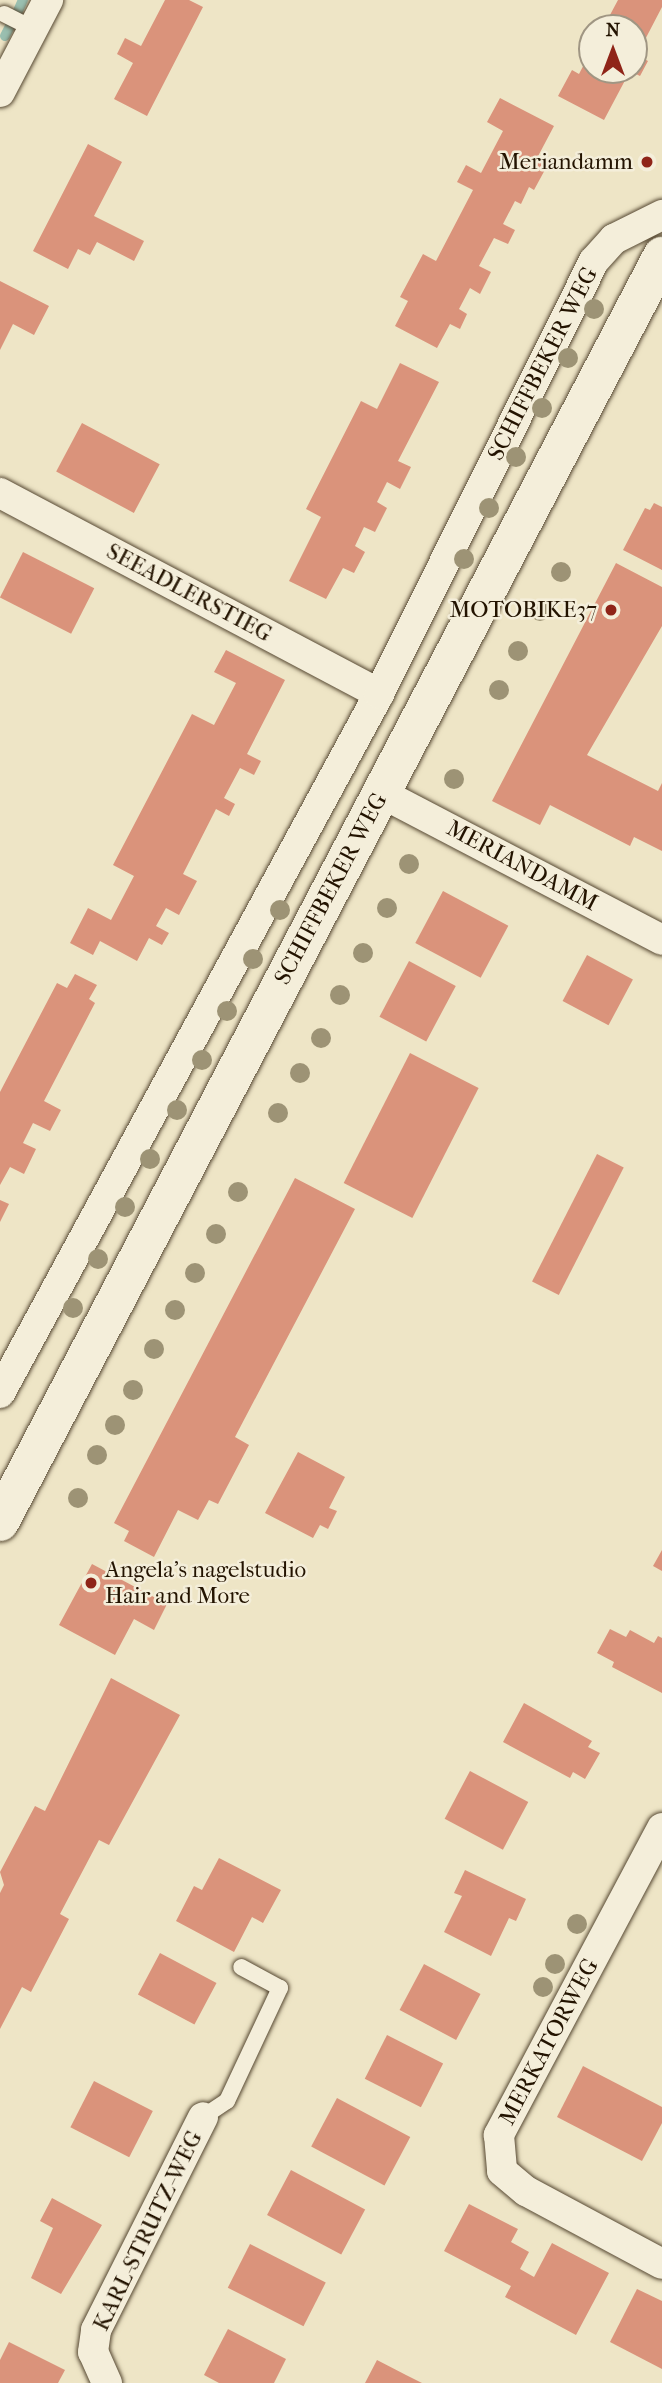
<!DOCTYPE html>
<style>
body{margin:0}
#map{position:relative;width:662px;height:2383px;overflow:hidden;background:#eee5c6;font-family:"IM FELL French Canon",serif}
div>[style]{position:absolute}
.stream>*{height:10px;margin:-5px;padding:0 5px;transform-origin:5px;border-radius:5px;background:#9abfb0}
.building>*{inset:0;background:#da937b;transform-origin:0 0}
.roads{filter:drop-shadow(0 0 2px #564832) drop-shadow(0 0 2px #564832)}
.lane>*{height:16px;margin:-8px;padding:0 8px;transform-origin:8px;border-radius:8px;background:#f4eeda}
.street>*{height:30px;margin:-15px;padding:0 15px;transform-origin:15px;border-radius:15px;background:#f4eeda}
.secondary>*{height:38px;margin:-19px;padding:0 19px;transform-origin:19px;border-radius:19px;background:#f4eeda}
.trees>*{width:20px;height:20px;margin:-10px;border-radius:50%;background:#9d9375}
.dots>*{width:19px;height:19px;translate:-50% -50%;box-sizing:border-box;border:4px solid #f4eeda;border-radius:50%}
span{translate:-50% -50%;white-space:nowrap;text-align:center;line-height:1.15;-webkit-text-stroke:5px #f4eeda;paint-order:stroke}
.poi-label{font-size:23px;color:#231300}
.right{translate:-100% -50%;text-align:right}
.left{translate:0 -50%;text-align:left}
.street-label{font-size:23px;color:#231300}
.north{position:absolute;left:578px;top:14px;width:70px;height:70px;box-sizing:border-box;background:#f4eeda;border:2px solid #a09683;border-radius:50%;rotate:0deg;font-size:19px;font-weight:700;line-height:28px;text-align:center;color:#231300}
.north::after{content:'';display:block;margin:auto;width:24px;height:32px;background:#8f2418;clip-path:polygon(50% 0,100% 100%,50% 72%,0 100%)}
</style>
<div id="map">
<div class="stream">
<div style="left:18px;top:11px;width:12px;rotate:-66deg"></div>
<div style="left:5px;top:36px;width:11px;rotate:-63deg"></div>
</div>
<div class="building">
<div style="clip-path:polygon(165px 0,189px 0,203px 7px,147px 116px,114px 99px,133px 63px,117px 54px,125px 38px,141px 46px)"></div>
<div style="clip-path:polygon(618px 0,662px 0,662px 7px,637px 55px,648px 61px,640px 76px,630px 71px,604px 120px,558px 96px,572px 70px,579px 74px,592px 49px,592px 70px,634px 70px,634px 28px,603px 28px)"></div>
<div style="clip-path:polygon(500px 98px,554px 126px,536px 160px,547px 166px,534px 190px,529px 187px,521px 204px,515px 201px,503px 224px,515px 230px,508px 244px,494px 238px,479px 266px,491px 272px,480px 294px,470px 288px,459px 309px,467px 314px,460px 329px,450px 324px,437px 348px,395px 326px,408px 301px,400px 297px,423px 254px,436px 261px,473px 190px,457px 182px,466px 165px,481px 173px,503px 131px,487px 122px)"></div>
<div style="clip-path:polygon(88px 144px,122px 162px,94px 216px,144px 241px,134px 261px,97px 242px,90px 255px,78px 249px,68px 269px,33px 251px)"></div>
<div style="clip-path:polygon(0 281px,49px 306px,34px 335px,13px 324px,0 350px)"></div>
<div style="clip-path:polygon(400px 363px,439px 382px,398px 461px,411px 467px,400px 489px,387px 482px,377px 502px,387px 508px,375px 532px,364px 527px,355px 546px,365px 552px,354px 573px,343px 568px,326px 599px,289px 581px,321px 517px,306px 509px,361px 401px,377px 409px)"></div>
<div style="left:82px;top:423px;width:88px;height:55px;rotate:28deg"></div>
<div style="clip-path:polygon(654px 503px,662px 507px,662px 570px,623px 550px,645px 508px,650px 510px)"></div>
<div style="left:23px;top:552px;width:80px;height:51px;rotate:27deg"></div>
<div style="clip-path:polygon(616px 563px,662px 587px,662px 626px,587px 755px,658px 791px,662px 783px,662px 851px,634px 837px,630px 846px,550px 805px,540px 825px,492px 801px)"></div>
<div style="clip-path:polygon(226px 650px,285px 680px,247px 754px,261px 761px,254px 775px,240px 768px,224px 798px,235px 804px,229px 816px,216px 809px,183px 874px,197px 881px,179px 915px,166px 908px,156px 926px,169px 933px,162px 945px,149px 938px,137px 961px,100px 941px,93px 955px,70px 943px,88px 908px,111px 920px,134px 876px,113px 865px,192px 714px,214px 725px,236px 683px,214px 672px)"></div>
<div style="left:443px;top:891px;width:74px;height:59px;rotate:28deg"></div>
<div style="left:587px;top:955px;width:52px;height:52px;rotate:28deg"></div>
<div style="left:409px;top:961px;width:53px;height:63px;rotate:28deg"></div>
<div style="clip-path:polygon(75px 974px,97px 985px,89px 999px,95px 1003px,44px 1101px,61px 1110px,50px 1131px,33px 1123px,23px 1143px,36px 1149px,24px 1174px,10px 1167px,0 1185px,0 1092px,57px 983px,67px 988px)"></div>
<div style="left:410px;top:1053px;width:77px;height:146px;rotate:27deg"></div>
<div style="left:597px;top:1154px;width:30px;height:143px;rotate:27deg"></div>
<div style="clip-path:polygon(295px 1178px,355px 1209px,235px 1437px,249px 1445px,218px 1504px,209px 1500px,198px 1520px,178px 1510px,154px 1557px,124px 1541px,129px 1531px,114px 1523px)"></div>
<div style="clip-path:polygon(0 1200px,9px 1204px,0 1222px)"></div>
<div style="clip-path:polygon(298px 1452px,345px 1477px,329px 1508px,337px 1511px,328px 1529px,320px 1525px,313px 1538px,265px 1513px)"></div>
<div style="clip-path:polygon(662px 1550px,662px 1571px,653px 1566px)"></div>
<div style="clip-path:polygon(92px 1564px,167px 1604px,154px 1630px,134px 1619px,115px 1655px,59px 1625px)"></div>
<div style="clip-path:polygon(610px 1629px,626px 1637px,630px 1630px,654px 1643px,658px 1636px,662px 1638px,662px 1693px,612px 1667px,614px 1662px,597px 1653px)"></div>
<div style="clip-path:polygon(111px 1678px,180px 1715px,109px 1845px,99px 1840px,60px 1914px,69px 1919px,56px 1944px,31px 1992px,22px 1987px,0 2029px,0 1893px,4px 1885px,0 1872px,35px 1806px,45px 1811px)"></div>
<div style="clip-path:polygon(524px 1703px,592px 1741px,588px 1747px,600px 1753px,585px 1779px,573px 1772px,570px 1778px,503px 1742px)"></div>
<div style="left:470px;top:1771px;width:66px;height:54px;rotate:28deg"></div>
<div style="clip-path:polygon(219px 1858px,281px 1890px,263px 1923px,252px 1917px,234px 1952px,176px 1921px,194px 1886px,202px 1890px)"></div>
<div style="clip-path:polygon(465px 1870px,526px 1899px,516px 1921px,509px 1918px,491px 1956px,444px 1932px,462px 1896px,454px 1893px)"></div>
<div style="left:160px;top:1953px;width:64px;height:47px;rotate:28deg"></div>
<div style="left:424px;top:1964px;width:64px;height:52px;rotate:28deg"></div>
<div style="left:387px;top:2035px;width:63px;height:49px;rotate:27deg"></div>
<div style="clip-path:polygon(583px 2066px,662px 2107px,662px 2123px,642px 2161px,557px 2117px)"></div>
<div style="left:94px;top:2081px;width:66px;height:52px;rotate:27deg"></div>
<div style="left:337px;top:2098px;width:83px;height:55px;rotate:28deg"></div>
<div style="left:291px;top:2170px;width:84px;height:51px;rotate:28deg"></div>
<div style="clip-path:polygon(52px 2198px,102px 2225px,61px 2294px,31px 2278px,53px 2228px,40px 2221px)"></div>
<div style="clip-path:polygon(469px 2204px,518px 2229px,511px 2242px,529px 2252px,520px 2269px,534px 2277px,552px 2243px,609px 2273px,576px 2335px,505px 2297px,511px 2286px,444px 2251px)"></div>
<div style="left:250px;top:2244px;width:85px;height:49px;rotate:27deg"></div>
<div style="clip-path:polygon(637px 2289px,662px 2301px,662px 2369px,610px 2342px)"></div>
<div style="clip-path:polygon(228px 2329px,286px 2359px,274px 2383px,219px 2383px,204px 2375px)"></div>
<div style="clip-path:polygon(9px 2342px,65px 2370px,58px 2383px,0 2383px,0 2360px)"></div>
<div style="clip-path:polygon(377px 2360px,406px 2375px,422px 2383px,365px 2383px)"></div>
</div>
<div class="roads">
<div class="lane">
<div style="left:4px;top:14px;width:33px;rotate:27deg"></div>
<div style="left:203px;top:2117px;width:29px;rotate:-34deg"></div>
<div style="left:227px;top:2101px;width:125px;rotate:-64.9deg"></div>
<div style="left:280px;top:1988px;width:44px;rotate:-151.7deg"></div>
</div>
<div class="street">
<div style="left:0;top:92px;width:104px;rotate:-62.4deg"></div>
<div style="left:0;top:493px;width:429px;rotate:27.9deg"></div>
<div style="left:381px;top:793px;width:317px;rotate:27.6deg"></div>
<div style="left:0;top:1393px;width:795px;rotate:-61.53deg"></div>
<div style="left:379px;top:694px;width:483px;rotate:-63.6deg"></div>
<div style="left:594px;top:261px;width:30px;rotate:-48deg"></div>
<div style="left:614px;top:239px;width:54px;rotate:-26.6deg"></div>
<div style="left:662px;top:1828px;width:348px;rotate:118deg"></div>
<div style="left:499px;top:2135px;width:36px;rotate:85deg"></div>
<div style="left:502px;top:2171px;width:31px;rotate:40deg"></div>
<div style="left:526px;top:2191px;width:154px;rotate:28.2deg"></div>
<div style="left:107px;top:2383px;width:34px;rotate:-114deg"></div>
<div style="left:93px;top:2352px;width:22px;rotate:-82deg"></div>
<div style="left:96px;top:2330px;width:238px;rotate:-63.3deg"></div>
</div>
<div class="secondary">
<div style="left:0;top:1522px;width:1429px;rotate:-62.39deg"></div>
</div>
</div>
<div class="trees">
<div style="left:594px;top:309px"></div>
<div style="left:568px;top:358px"></div>
<div style="left:542px;top:408px"></div>
<div style="left:516px;top:457px"></div>
<div style="left:489px;top:508px"></div>
<div style="left:464px;top:559px"></div>
<div style="left:561px;top:572px"></div>
<div style="left:540px;top:611px"></div>
<div style="left:518px;top:651px"></div>
<div style="left:499px;top:690px"></div>
<div style="left:454px;top:779px"></div>
<div style="left:409px;top:864px"></div>
<div style="left:387px;top:908px"></div>
<div style="left:280px;top:910px"></div>
<div style="left:363px;top:953px"></div>
<div style="left:253px;top:959px"></div>
<div style="left:340px;top:995px"></div>
<div style="left:227px;top:1011px"></div>
<div style="left:321px;top:1038px"></div>
<div style="left:202px;top:1060px"></div>
<div style="left:300px;top:1073px"></div>
<div style="left:177px;top:1110px"></div>
<div style="left:278px;top:1113px"></div>
<div style="left:150px;top:1159px"></div>
<div style="left:238px;top:1192px"></div>
<div style="left:125px;top:1207px"></div>
<div style="left:216px;top:1234px"></div>
<div style="left:98px;top:1259px"></div>
<div style="left:195px;top:1273px"></div>
<div style="left:73px;top:1308px"></div>
<div style="left:175px;top:1310px"></div>
<div style="left:154px;top:1349px"></div>
<div style="left:133px;top:1390px"></div>
<div style="left:115px;top:1425px"></div>
<div style="left:97px;top:1455px"></div>
<div style="left:78px;top:1498px"></div>
<div style="left:577px;top:1924px"></div>
<div style="left:555px;top:1964px"></div>
<div style="left:543px;top:1987px"></div>
</div>
<div class="dots">
<div style="left:647px;top:162px;background:#8f2418"></div>
<div style="left:611px;top:610px;background:#8f2418"></div>
<div style="left:91px;top:1583px;background:#8f2418"></div>
</div>
<div class="poi-label">
<span class="right" style="left:633px;top:162px">Meriandamm</span>
<span class="right" style="left:597px;top:610px">MOTOBIKE37</span>
<span class="left" style="left:105px;top:1583px">Angela's nagelstudio<br>Hair and More</span>
</div>
<div class="street-label">
<span style="left:543px;top:364px;rotate:-63deg">SCHIFFBEKER WEG</span>
<span style="left:189px;top:593px;rotate:28deg">SEEADLERSTIEG</span>
<span style="left:522px;top:866px;rotate:28deg">MERIANDAMM</span>
<span style="left:331px;top:889px;rotate:-62deg">SCHIFFBEKER WEG</span>
<span style="left:549px;top:2042px;rotate:-62deg">MERKATORWEG</span>
<span style="left:148px;top:2231px;rotate:-64deg">KARL-STRUTZ-WEG</span>
</div>
<div class="north">N</div>
</div>
